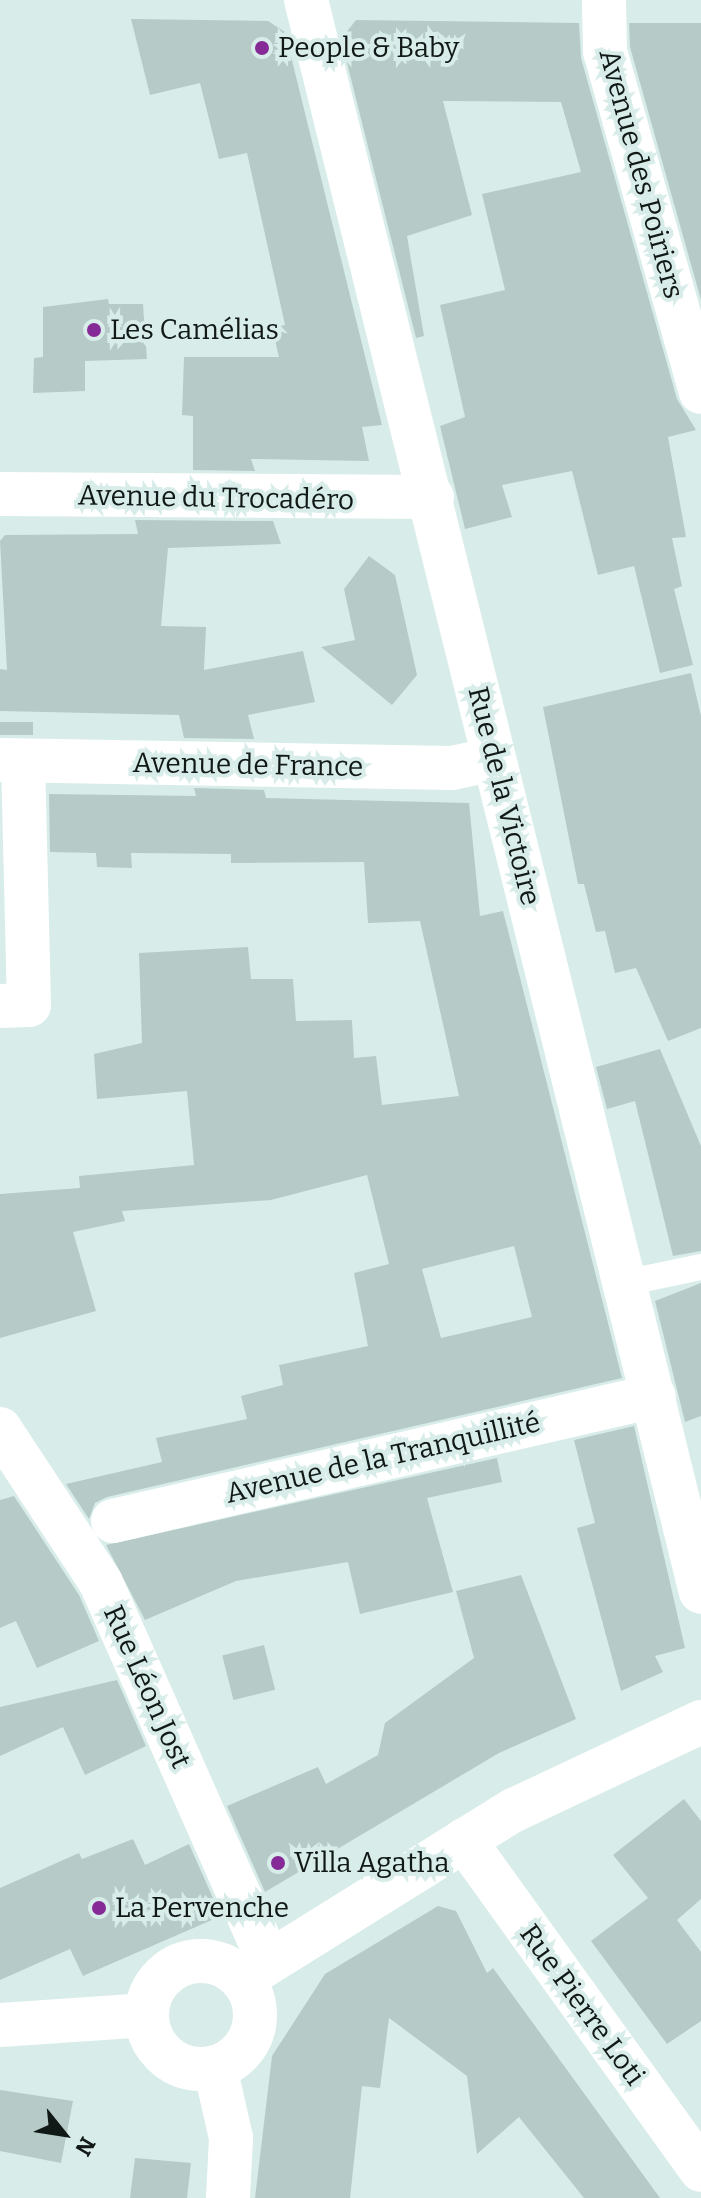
<!DOCTYPE html>
<meta charset="utf-8">
<style>
body{margin:0}
#map{position:relative;width:701px;height:2198px;overflow:hidden;background:#d8ede9;font-family:Bitter,serif}
div>[style]{position:absolute}
.building>*{inset:0;background:#b6cbc7;transform-origin:0 0}
.service>*{height:26px;margin:-13px;padding:0 13px;transform-origin:13px;border-radius:13px;background:#fff}
.minor>*{height:44px;margin:-22px;padding:0 22px;transform-origin:22px;border-radius:22px;background:#fff}
.minor>.ring{margin:-22px;padding:0;box-sizing:content-box;background:none;border:44px solid #fff;border-radius:50%}
.dots>*{width:22px;height:22px;translate:-50% -50%;box-sizing:border-box;border:4px solid #d8ede9;border-radius:50%}
span{translate:-50% -50%;white-space:nowrap;text-align:center;line-height:1.15;-webkit-text-stroke:8px #d8ede9;paint-order:stroke}
.poi-label{font-size:28px;color:#111917}
.left{translate:0 -50%;text-align:left}
.street-label{font-size:28px;color:#111917}
.north{position:absolute;left:24px;top:2094px;width:80px;height:80px;-webkit-text-stroke:6px #d8ede9;paint-order:stroke;rotate:120deg;font-size:22px;font-weight:700;line-height:32px;text-align:center;color:#111917}
.north::after{content:'';display:block;margin:auto;width:28px;height:36px;background:#111917;clip-path:polygon(50% 0,100% 100%,50% 72%,0 100%)}
</style>
<div id="map">
<div class="building">
<div style="clip-path:polygon(131px 19px,268px 21px,285px 32px,382px 425px,362px 427px,369px 461px,251px 459px,255px 471px,193px 470px,193px 416px,182px 415px,184px 357px,279px 357px,272px 328px,285px 325px,247px 153px,219px 159px,200px 83px,150px 95px)"></div>
<div style="clip-path:polygon(356px 20px,579px 23px,581px 58px,677px 399px,696px 430px,668px 437px,686px 537px,672px 538px,682px 586px,674px 589px,693px 665px,660px 673px,634px 566px,598px 575px,572px 471px,502px 485px,512px 517px,465px 529px,440px 426px,465px 417px,440px 305px,505px 290px,482px 194px,581px 172px,561px 102px,443px 101px,472px 215px,407px 236px,424px 336px,416px 338px,341px 39px)"></div>
<div style="clip-path:polygon(629px 23px,701px 23px,701px 300px,630px 47px)"></div>
<div style="clip-path:polygon(108px 299px,109px 304px,143px 304px,147px 359px,85px 361px,85px 391px,33px 393px,34px 358px,43px 357px,43px 307px)"></div>
<div style="clip-path:polygon(135px 520px,273px 521px,281px 544px,168px 548px,161px 626px,206px 627px,204px 670px,303px 651px,315px 702px,248px 715px,254px 739px,184px 738px,179px 715px,0 711px,0 669px,7px 670px,0 541px,5px 535px,138px 534px)"></div>
<div style="clip-path:polygon(369px 556px,395px 575px,417px 675px,392px 705px,321px 647px,355px 640px,344px 589px)"></div>
<div style="clip-path:polygon(691px 673px,701px 716px,701px 1028px,668px 1041px,636px 968px,615px 973px,605px 931px,596px 932px,584px 884px,578px 884px,543px 707px)"></div>
<div style="left:0;top:722px;width:33px;height:13px"></div>
<div style="clip-path:polygon(evenodd,194px 788px,264px 790px,266px 798px,469px 803px,480px 916px,503px 911px,622px 1378px,107px 1497px,95px 1503px,89px 1519px,66px 1484px,162px 1462px,156px 1438px,247px 1419px,241px 1396px,283px 1385px,279px 1365px,368px 1346px,354px 1273px,389px 1264px,367px 1175px,271px 1200px,122px 1211px,125px 1221px,73px 1232px,96px 1311px,0 1338px,0 1194px,80px 1188px,79px 1176px,194px 1165px,187px 1091px,97px 1099px,94px 1054px,142px 1043px,139px 953px,248px 947px,251px 979px,293px 979px,296px 1021px,352px 1020px,354px 1058px,376px 1056px,382px 1105px,459px 1096px,420px 921px,368px 923px,364px 862px,231px 863px,231px 854px,131px 853px,132px 868px,97px 867px,96px 853px,50px 852px,49px 794px,196px 796px,194px 788px,514px 1246px,532px 1317px,441px 1338px,422px 1269px,514px 1246px)"></div>
<div style="clip-path:polygon(660px 1049px,701px 1146px,701px 1251px,673px 1256px,635px 1101px,607px 1109px,596px 1067px)"></div>
<div style="clip-path:polygon(701px 1283px,701px 1416px,685px 1422px,655px 1301px)"></div>
<div style="clip-path:polygon(634px 1426px,685px 1648px,655px 1656px,663px 1672px,621px 1691px,577px 1528px,595px 1523px,574px 1440px)"></div>
<div style="clip-path:polygon(497px 1458px,502px 1482px,427px 1498px,453px 1592px,360px 1614px,348px 1562px,236px 1581px,145px 1620px,106px 1545px)"></div>
<div style="clip-path:polygon(14px 1496px,79px 1595px,99px 1641px,37px 1668px,16px 1621px,0 1628px,0 1500px)"></div>
<div style="clip-path:polygon(521px 1575px,576px 1719px,499px 1753px,265px 1892px,227px 1806px,318px 1767px,326px 1784px,378px 1755px,385px 1723px,474px 1658px,456px 1591px)"></div>
<div style="left:264px;top:1645px;width:46px;height:43px;rotate:76deg"></div>
<div style="clip-path:polygon(117px 1680px,146px 1746px,85px 1775px,63px 1727px,0 1756px,0 1707px)"></div>
<div style="clip-path:polygon(684px 1799px,701px 1821px,701px 1899px,677px 1920px,701px 1952px,701px 2021px,667px 2044px,591px 1941px,648px 1898px,613px 1855px)"></div>
<div style="clip-path:polygon(133px 1839px,145px 1865px,189px 1844px,221px 1916px,83px 1976px,70px 1949px,0 1980px,0 1888px,79px 1853px,82px 1859px)"></div>
<div style="clip-path:polygon(438px 1906px,456px 1911px,487px 1973px,493px 1968px,660px 2198px,584px 2198px,519px 2117px,477px 2154px,467px 2076px,389px 2018px,380px 2088px,362px 2086px,350px 2198px,255px 2198px,272px 2056px,325px 1974px)"></div>
<div style="clip-path:polygon(0 2090px,73px 2101px,61px 2163px,0 2151px)"></div>
<div style="clip-path:polygon(135px 2158px,191px 2163px,187px 2198px,130px 2198px)"></div>
</div>
<div class="service">
<div style="left:624px;top:1283px;width:79px;rotate:-11.7deg"></div>
</div>
<div class="minor">
<div style="left:306px;top:0;width:1640px;rotate:76.07deg"></div>
<div style="left:604px;top:0;width:51px;rotate:88.9deg"></div>
<div style="left:605px;top:51px;width:354px;rotate:74.3deg"></div>
<div style="left:0;top:494px;width:432px;rotate:0.4deg"></div>
<div style="left:0;top:760px;width:452px;rotate:1deg"></div>
<div style="left:452px;top:768px;width:43px;rotate:-12.1deg"></div>
<div style="left:0;top:1006px;width:29px;rotate:-2deg"></div>
<div style="left:29px;top:1005px;width:244px;rotate:-91.4deg"></div>
<div style="left:0;top:1429px;width:184px;rotate:56.7deg"></div>
<div style="left:101px;top:1583px;width:412px;rotate:66.1deg"></div>
<div style="left:113px;top:1521px;width:555px;rotate:-13.01deg"></div>
<div style="left:464px;top:1840px;width:406px;rotate:54.3deg"></div>
<div class="ring" style="left:147px;top:1961px;width:64px;height:64px"></div>
<div style="left:242px;top:1979px;width:320px;rotate:-31.9deg"></div>
<div style="left:514px;top:1810px;width:207px;rotate:-25.2deg"></div>
<div style="left:0;top:2025px;width:147px;rotate:-3.9deg"></div>
<div style="left:215px;top:2067px;width:73px;rotate:77.3deg"></div>
<div style="left:231px;top:2138px;width:60px;rotate:92.9deg"></div>
</div>
<div class="dots">
<div style="left:262px;top:48px;background:#852a96"></div>
<div style="left:94px;top:330px;background:#852a96"></div>
<div style="left:278px;top:1863px;background:#852a96"></div>
<div style="left:99px;top:1908px;background:#852a96"></div>
</div>
<div class="poi-label">
<span class="left" style="left:278px;top:48px">People &amp; Baby</span>
<span class="left" style="left:110px;top:330px">Les Camélias</span>
<span class="left" style="left:294px;top:1863px">Villa Agatha</span>
<span class="left" style="left:115px;top:1908px">La Pervenche</span>
</div>
<div class="street-label">
<span style="left:641px;top:174px;rotate:75deg">Avenue des Poiriers</span>
<span style="left:216px;top:498px;rotate:1deg">Avenue du Trocadéro</span>
<span style="left:248px;top:765px;rotate:1deg">Avenue de France</span>
<span style="left:504px;top:796px;rotate:76deg">Rue de la Victoire</span>
<span style="left:383px;top:1458px;rotate:-13deg">Avenue de la Tranquillité</span>
<span style="left:147px;top:1687px;rotate:66deg">Rue Léon Jost</span>
<span style="left:582px;top:2005px;rotate:54deg">Rue Pierre Loti</span>
</div>
<div class="north">N</div>
</div>
